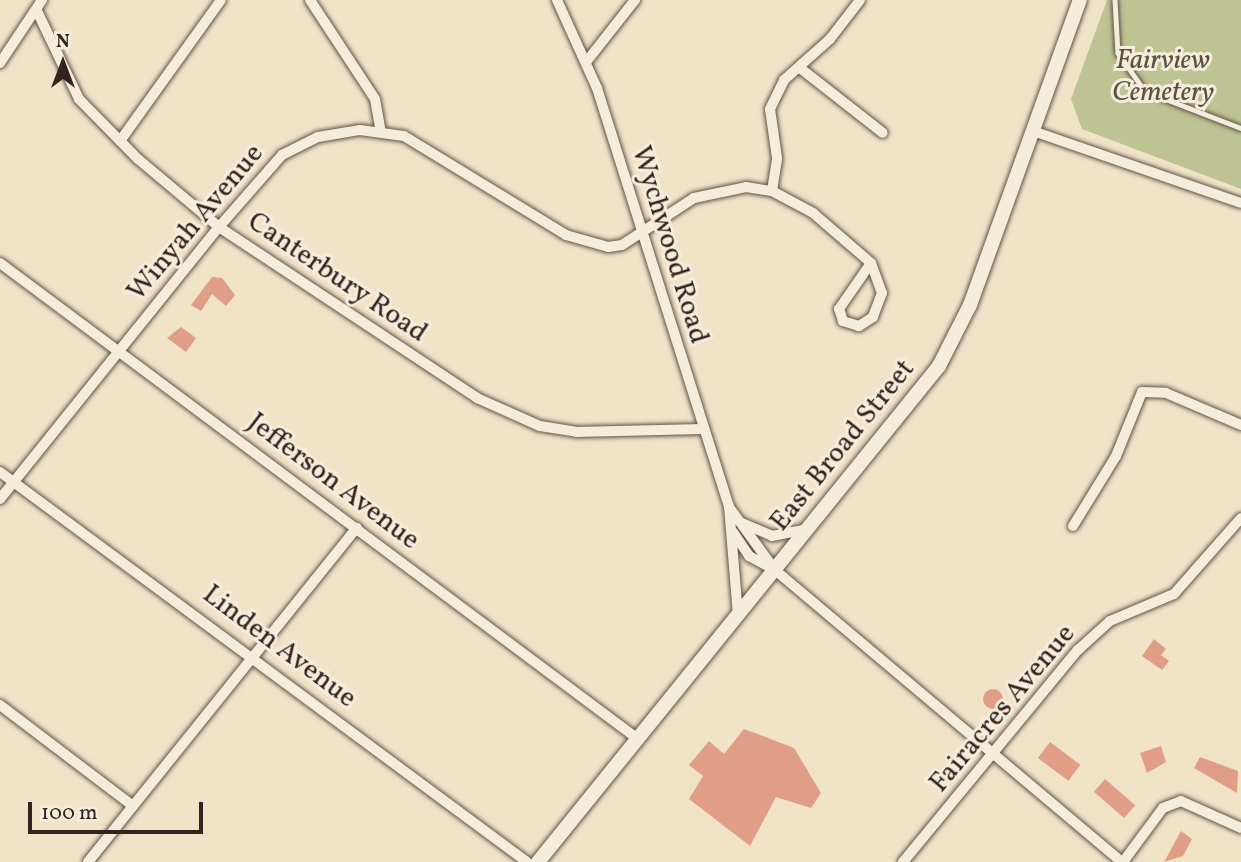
<!DOCTYPE html>
<style>
body{margin:0}
#map{position:relative;width:1241px;height:862px;overflow:hidden;background:#f0e3c8;font-family:Vollkorn,serif}
div>[style]{position:absolute}
.green>*{inset:0;background:#bec393}
.building>*{inset:0;background:#e19e87;transform-origin:0 0}
.round{border-radius:50%}
.roads{filter:drop-shadow(0 0 2px #615348) drop-shadow(0 0 2px #615348)}
.lane>*{height:4.5px;margin:-2.25px;padding:0 2.25px;transform-origin:2.25px;border-radius:2.25px;background:#f5eddb}
.street>*{height:10px;margin:-5px;padding:0 5px;transform-origin:5px;border-radius:5px;background:#f5eddb}
.secondary>*{height:14px;margin:-7px;padding:0 7px;transform-origin:7px;border-radius:7px;background:#f5eddb}
span{translate:-50% -50%;white-space:nowrap;text-align:center;line-height:1.15;-webkit-text-stroke:6px #f5eddb;paint-order:stroke}
.park-label{font-size:28px;color:#5b5340;font-style:italic}
.street-label{font-size:28px;color:#31231d}
.north{position:absolute;left:28px;top:28px;width:70px;height:70px;-webkit-text-stroke:5px #f5eddb;paint-order:stroke;rotate:0deg;font-size:19px;font-weight:700;line-height:28px;text-align:center;color:#31231d}
.north::after{content:'';display:block;margin:auto;width:24px;height:32px;background:#31231d;clip-path:polygon(50% 0,100% 100%,50% 72%,0 100%)}
.scale{position:absolute;left:28px;top:802px;width:175px;height:32px;box-sizing:border-box;border:4px solid #31231d;border-top:0;padding-left:9px;font-size:21px;line-height:24px;white-space:nowrap;color:#31231d;-webkit-text-stroke:5px #f5eddb;paint-order:stroke}
</style>
<div id="map">
<div class="green">
<div style="clip-path:polygon(1107px 0,1241px 0,1241px 189px,1082px 129px,1071px 99px)"></div>
</div>
<div class="building">
<div style="clip-path:polygon(212px 277px,222px 278px,235px 295px,226px 306px,212px 294px,201px 311px,191px 305px)"></div>
<div style="clip-path:polygon(181px 327px,196px 338px,186px 352px,167px 338px)"></div>
<div style="clip-path:polygon(1154px 639px,1166px 649px,1161px 655px,1169px 661px,1162px 670px,1142px 656px)"></div>
<div class="round" style="left:983px;top:689px;width:20px;height:20px"></div>
<div style="clip-path:polygon(744px 729px,794px 748px,821px 793px,811px 808px,776px 797px,750px 846px,689px 799px,703px 776px,689px 765px,709px 741px,724px 754px)"></div>
<div style="left:1050px;top:742px;width:38px;height:20px;rotate:37deg"></div>
<div style="clip-path:polygon(1161px 746px,1166px 762px,1147px 773px,1140px 753px)"></div>
<div style="clip-path:polygon(1200px 757px,1238px 771px,1237px 793px,1194px 768px)"></div>
<div style="left:1105px;top:779px;width:40px;height:17px;rotate:41deg"></div>
<div style="clip-path:polygon(1181px 831px,1192px 839px,1183px 856px,1164px 862px)"></div>
</div>
<div class="roads">
<div class="lane">
<div style="left:1115px;top:0;width:53px;rotate:86.8deg"></div>
<div style="left:1118px;top:53px;width:47px;rotate:54.6deg"></div>
<div style="left:1145px;top:91px;width:103px;rotate:21.1deg"></div>
</div>
<div class="street">
<div style="left:310px;top:0;width:118px;rotate:56.7deg"></div>
<div style="left:375px;top:99px;width:34px;rotate:80deg"></div>
<div style="left:557px;top:0;width:97px;rotate:65.6deg"></div>
<div style="left:597px;top:88px;width:438px;rotate:72.5deg"></div>
<div style="left:729px;top:506px;width:109px;rotate:85.3deg"></div>
<div style="left:37px;top:11px;width:98px;rotate:64.5deg"></div>
<div style="left:79px;top:99px;width:84px;rotate:45.5deg"></div>
<div style="left:138px;top:159px;width:106px;rotate:40deg"></div>
<div style="left:219px;top:227px;width:310px;rotate:33.5deg"></div>
<div style="left:477px;top:398px;width:69px;rotate:24deg"></div>
<div style="left:540px;top:426px;width:36px;rotate:9deg"></div>
<div style="left:576px;top:432px;width:126px;rotate:-1.4deg"></div>
<div style="left:587px;top:61px;width:78px;rotate:-51.8deg"></div>
<div style="left:0;top:63px;width:76px;rotate:-56.3deg"></div>
<div style="left:800px;top:68px;width:105px;rotate:38.1deg"></div>
<div style="left:1033px;top:131px;width:220px;rotate:19.1deg"></div>
<div style="left:120px;top:141px;width:173px;rotate:-54.4deg"></div>
<div style="left:772px;top:191px;width:33px;rotate:-81deg"></div>
<div style="left:777px;top:158px;width:49px;rotate:-98.1deg"></div>
<div style="left:770px;top:109px;width:32px;rotate:-64deg"></div>
<div style="left:784px;top:80px;width:62px;rotate:-41.7deg"></div>
<div style="left:830px;top:39px;width:49px;rotate:-52.4deg"></div>
<div style="left:0;top:263px;width:796px;rotate:36.73deg"></div>
<div style="left:0;top:472px;width:656px;rotate:36.5deg"></div>
<div style="left:0;top:499px;width:349px;rotate:-51.2deg"></div>
<div style="left:219px;top:227px;width:96px;rotate:-48.8deg"></div>
<div style="left:282px;top:155px;width:40px;rotate:-26.6deg"></div>
<div style="left:318px;top:137px;width:43px;rotate:-9.5deg"></div>
<div style="left:360px;top:130px;width:44px;rotate:7.8deg"></div>
<div style="left:404px;top:136px;width:190px;rotate:31.4deg"></div>
<div style="left:566px;top:235px;width:44px;rotate:15.9deg"></div>
<div style="left:608px;top:247px;width:14px;rotate:-8deg"></div>
<div style="left:622px;top:245px;width:86px;rotate:-33.1deg"></div>
<div style="left:694px;top:198px;width:53px;rotate:-11.9deg"></div>
<div style="left:746px;top:187px;width:26px;rotate:9deg"></div>
<div style="left:772px;top:191px;width:47px;rotate:28.2deg"></div>
<div style="left:813px;top:213px;width:77px;rotate:40.8deg"></div>
<div style="left:871px;top:263px;width:32px;rotate:70deg"></div>
<div style="left:882px;top:293px;width:26px;rotate:111deg"></div>
<div style="left:873px;top:317px;width:17px;rotate:147deg"></div>
<div style="left:859px;top:326px;width:17px;rotate:-163deg"></div>
<div style="left:843px;top:321px;width:13px;rotate:-108deg"></div>
<div style="left:839px;top:309px;width:56px;rotate:-55.2deg"></div>
<div style="left:729px;top:507px;width:78px;rotate:53.9deg"></div>
<div style="left:775px;top:570px;width:454px;rotate:40.1deg"></div>
<div style="left:742px;top:523px;width:33px;rotate:23deg"></div>
<div style="left:772px;top:536px;width:32px;rotate:-11deg"></div>
<div style="left:1073px;top:526px;width:82px;rotate:-58.4deg"></div>
<div style="left:1116px;top:456px;width:69px;rotate:-67.9deg"></div>
<div style="left:1142px;top:392px;width:24px;rotate:2deg"></div>
<div style="left:1166px;top:393px;width:82px;rotate:23.1deg"></div>
<div style="left:733px;top:532px;width:29px;rotate:56deg"></div>
<div style="left:749px;top:556px;width:30px;rotate:28deg"></div>
<div style="left:0;top:705px;width:167px;rotate:37.2deg"></div>
<div style="left:88px;top:862px;width:429px;rotate:-51.2deg"></div>
<div style="left:903px;top:862px;width:275px;rotate:-50.5deg"></div>
<div style="left:1078px;top:650px;width:43px;rotate:-42.2deg"></div>
<div style="left:1110px;top:621px;width:69px;rotate:-22.9deg"></div>
<div style="left:1174px;top:594px;width:101px;rotate:-48.6deg"></div>
<div style="left:1123px;top:862px;width:67px;rotate:-53.5deg"></div>
<div style="left:1163px;top:808px;width:19px;rotate:-21deg"></div>
<div style="left:1181px;top:801px;width:66px;rotate:24.2deg"></div>
</div>
<div class="secondary">
<div style="left:538px;top:862px;width:638px;rotate:-51.05deg"></div>
<div style="left:939px;top:366px;width:68px;rotate:-63.1deg"></div>
<div style="left:970px;top:305px;width:324px;rotate:-70.2deg"></div>
</div>
</div>
<div class="park-label">
<span style="left:1163px;top:77px">Fairview<br>Cemetery</span>
</div>
<div class="street-label">
<span style="left:196px;top:223px;rotate:-50deg">Winyah Avenue</span>
<span style="left:669px;top:245px;rotate:73deg">Wychwood Road</span>
<span style="left:337px;top:278px;rotate:34deg">Canterbury Road</span>
<span style="left:843px;top:446px;rotate:-51deg">East Broad Street</span>
<span style="left:333px;top:482px;rotate:37deg">Jefferson Avenue</span>
<span style="left:279px;top:647px;rotate:37deg">Linden Avenue</span>
<span style="left:1003px;top:709px;rotate:-50deg">Fairacres Avenue</span>
</div>
<div class="north">N</div>
<div class="scale">100 m</div>
</div>
